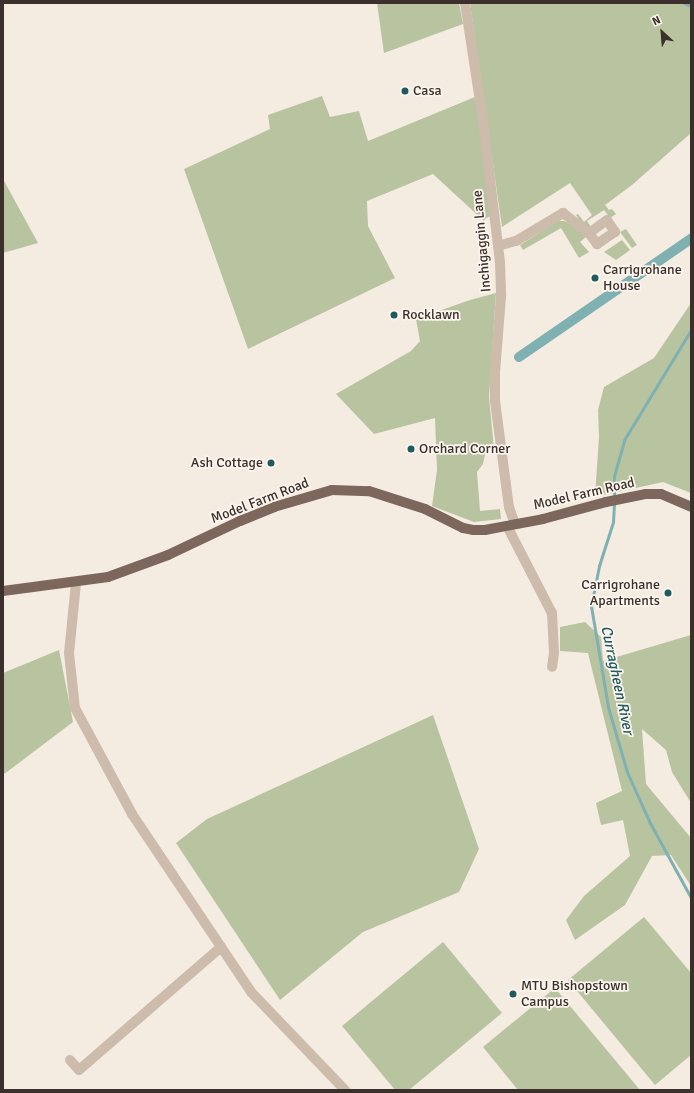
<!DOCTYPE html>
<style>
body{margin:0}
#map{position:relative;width:694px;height:1093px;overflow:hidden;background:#f4ebe1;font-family:Signika,sans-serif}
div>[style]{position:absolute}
.green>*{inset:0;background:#b8c4a0}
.stream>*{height:3px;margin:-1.5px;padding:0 1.5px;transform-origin:1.5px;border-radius:1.5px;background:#7fb0b2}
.canal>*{height:10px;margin:-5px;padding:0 5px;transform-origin:5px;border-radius:5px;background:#7fb0b2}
.minor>*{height:10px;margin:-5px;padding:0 5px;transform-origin:5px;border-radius:5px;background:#cdbbac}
.major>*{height:10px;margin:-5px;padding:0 5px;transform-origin:5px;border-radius:5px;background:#7d675c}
.dots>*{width:11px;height:11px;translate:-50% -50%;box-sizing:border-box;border:2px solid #fbf5ee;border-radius:50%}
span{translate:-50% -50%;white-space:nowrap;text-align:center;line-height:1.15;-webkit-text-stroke:3.5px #fbf5ee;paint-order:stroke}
.poi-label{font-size:14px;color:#3b302b}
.left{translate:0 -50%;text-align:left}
.right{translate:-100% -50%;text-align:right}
.street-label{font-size:14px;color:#3b302b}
.water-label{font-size:15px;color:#1f5a5e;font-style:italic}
.frame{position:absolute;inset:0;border:4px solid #3b302b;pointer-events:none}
.north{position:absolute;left:642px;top:12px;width:40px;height:40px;-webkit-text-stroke:3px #fbf5ee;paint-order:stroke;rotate:334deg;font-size:11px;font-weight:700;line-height:16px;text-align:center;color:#3b302b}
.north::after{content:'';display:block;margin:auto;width:14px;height:18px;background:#3b302b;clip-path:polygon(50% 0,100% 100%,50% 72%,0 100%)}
</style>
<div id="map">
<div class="green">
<div style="clip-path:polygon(377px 3px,459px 3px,463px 24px,384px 53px)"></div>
<div style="clip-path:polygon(470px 3px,691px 3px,691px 133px,632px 185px,605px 205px,609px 210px,612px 209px,616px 214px,610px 218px,604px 210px,587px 221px,591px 227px,589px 228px,582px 224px,576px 215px,578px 214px,584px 222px,592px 215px,570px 183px,502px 227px)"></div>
<div style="clip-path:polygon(322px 96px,330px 117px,359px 111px,368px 141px,475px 97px,492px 215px,485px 219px,485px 222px,433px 174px,367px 201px,368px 226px,395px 278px,248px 349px,184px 169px,270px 129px,268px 115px)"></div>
<div style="clip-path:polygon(3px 179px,38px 243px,3px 253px)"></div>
<div style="clip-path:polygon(558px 221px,564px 221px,570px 224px,586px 237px,580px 242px,589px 252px,579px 258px,561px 228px,523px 250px,520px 245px)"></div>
<div style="clip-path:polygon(626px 229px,637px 245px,632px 248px,620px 232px)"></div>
<div style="clip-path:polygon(622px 240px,630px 250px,616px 260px,604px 252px)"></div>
<div style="clip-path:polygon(496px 293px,489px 397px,494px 449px,486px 450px,483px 464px,477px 472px,480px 511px,500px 509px,501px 519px,474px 522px,432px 506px,437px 470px,435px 418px,374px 434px,336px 394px,411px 351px,420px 341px,416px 319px,470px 300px)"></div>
<div style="clip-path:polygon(691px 303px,691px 493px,663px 482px,595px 497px,599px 436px,598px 410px,604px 387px,654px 358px)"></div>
<div style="clip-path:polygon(585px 622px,601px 637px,603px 661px,691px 635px,691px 803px,672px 772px,666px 750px,642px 729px,646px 784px,691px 838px,691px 886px,671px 855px,652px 856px,625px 905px,575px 940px,566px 920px,584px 896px,630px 856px,623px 820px,601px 825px,596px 803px,622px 791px,588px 653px,560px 651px,560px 627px)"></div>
<div style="clip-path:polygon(59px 650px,73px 722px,3px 775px,3px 673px)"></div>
<div style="clip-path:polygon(433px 715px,479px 849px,459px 892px,363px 932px,280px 1000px,176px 843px,207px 819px)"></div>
<div style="clip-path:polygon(644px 917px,691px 973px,691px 1055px,655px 1085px,568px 980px)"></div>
<div style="clip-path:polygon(443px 942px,502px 1013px,409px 1090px,395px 1090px,342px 1026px)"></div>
<div style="clip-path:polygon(555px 988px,640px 1090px,518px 1090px,483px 1047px)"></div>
</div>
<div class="stream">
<div style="left:684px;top:3px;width:8px;rotate:23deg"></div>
<div style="left:614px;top:498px;width:22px;rotate:-90deg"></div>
<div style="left:614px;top:476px;width:37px;rotate:-74deg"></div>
<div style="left:624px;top:440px;width:129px;rotate:-58.7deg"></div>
<div style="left:614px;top:503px;width:19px;rotate:93deg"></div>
<div style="left:613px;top:522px;width:46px;rotate:107.7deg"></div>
<div style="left:599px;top:566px;width:41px;rotate:101.3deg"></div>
<div style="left:591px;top:606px;width:102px;rotate:80.4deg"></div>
<div style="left:608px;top:707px;width:68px;rotate:73.7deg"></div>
<div style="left:627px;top:772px;width:56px;rotate:65.7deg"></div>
<div style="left:650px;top:823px;width:85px;rotate:61.3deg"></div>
</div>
<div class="canal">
<div style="left:519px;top:357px;width:209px;rotate:-34.5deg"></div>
</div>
<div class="minor">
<div style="left:465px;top:3px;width:118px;rotate:81.3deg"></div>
<div style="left:483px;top:120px;width:144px;rotate:83.2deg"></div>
<div style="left:500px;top:263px;width:33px;rotate:88deg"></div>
<div style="left:501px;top:296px;width:77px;rotate:94.5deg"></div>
<div style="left:495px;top:373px;width:28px;rotate:90deg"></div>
<div style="left:495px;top:401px;width:107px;rotate:82.5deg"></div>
<div style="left:509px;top:507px;width:18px;rotate:71deg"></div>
<div style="left:498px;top:246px;width:19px;rotate:-16deg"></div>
<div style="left:516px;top:241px;width:55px;rotate:-30.8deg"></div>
<div style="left:563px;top:213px;width:33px;rotate:38deg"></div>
<div style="left:589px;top:233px;width:14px;rotate:54deg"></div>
<div style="left:597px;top:244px;width:22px;rotate:-34deg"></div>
<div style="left:615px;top:232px;width:14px;rotate:-124deg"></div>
<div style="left:607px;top:220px;width:22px;rotate:144deg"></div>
<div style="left:507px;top:526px;width:98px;rotate:62.7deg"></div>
<div style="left:552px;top:613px;width:40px;rotate:87.1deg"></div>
<div style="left:554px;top:653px;width:14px;rotate:98deg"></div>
<div style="left:76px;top:583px;width:70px;rotate:95.7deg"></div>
<div style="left:69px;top:653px;width:55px;rotate:83.8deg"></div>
<div style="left:75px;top:708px;width:120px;rotate:61.7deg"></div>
<div style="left:132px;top:814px;width:214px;rotate:56.2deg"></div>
<div style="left:251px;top:992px;width:136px;rotate:46.2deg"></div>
<div style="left:70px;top:1060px;width:13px;rotate:48deg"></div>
<div style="left:79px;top:1070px;width:188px;rotate:-40.9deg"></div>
</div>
<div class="major">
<div style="left:3px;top:591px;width:106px;rotate:-7.6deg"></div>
<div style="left:108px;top:577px;width:64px;rotate:-20.1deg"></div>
<div style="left:168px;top:555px;width:80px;rotate:-25.3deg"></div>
<div style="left:240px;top:521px;width:37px;rotate:-22deg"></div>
<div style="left:274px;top:507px;width:60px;rotate:-16.3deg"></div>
<div style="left:332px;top:490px;width:37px;rotate:2deg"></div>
<div style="left:369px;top:491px;width:59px;rotate:17.8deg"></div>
<div style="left:425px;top:509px;width:42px;rotate:26.6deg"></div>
<div style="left:463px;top:528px;width:10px;rotate:11deg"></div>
<div style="left:473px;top:530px;width:12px"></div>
<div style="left:485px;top:530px;width:59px;rotate:-10.7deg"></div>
<div style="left:543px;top:519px;width:65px;rotate:-15.1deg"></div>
<div style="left:606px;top:502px;width:41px;rotate:-11.3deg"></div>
<div style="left:646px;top:494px;width:15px"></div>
<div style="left:661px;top:494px;width:33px;rotate:23deg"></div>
</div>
<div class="dots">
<div style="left:405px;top:91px;background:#1f5a5e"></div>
<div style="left:595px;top:278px;background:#1f5a5e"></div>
<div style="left:394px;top:315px;background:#1f5a5e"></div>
<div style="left:411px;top:449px;background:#1f5a5e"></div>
<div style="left:271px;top:463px;background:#1f5a5e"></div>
<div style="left:668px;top:593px;background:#1f5a5e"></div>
<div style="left:513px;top:994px;background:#1f5a5e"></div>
</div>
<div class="poi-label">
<span class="left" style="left:413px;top:91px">Casa</span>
<span class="left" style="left:603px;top:278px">Carrigrohane<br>House</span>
<span class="left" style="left:402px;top:315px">Rocklawn</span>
<span class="left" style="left:419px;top:449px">Orchard Corner</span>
<span class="right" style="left:263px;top:463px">Ash Cottage</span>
<span class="right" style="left:660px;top:593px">Carrigrohane<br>Apartments</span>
<span class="left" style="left:521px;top:994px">MTU Bishopstown<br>Campus</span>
</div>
<div class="street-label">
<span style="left:482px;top:241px;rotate:-95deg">Inchigaggin Lane</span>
<span style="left:584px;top:494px;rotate:-13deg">Model Farm Road</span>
<span style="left:260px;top:501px;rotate:-21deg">Model Farm Road</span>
</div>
<div class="water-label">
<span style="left:617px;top:680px;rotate:78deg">Curragheen River</span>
</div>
<div class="frame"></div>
<div class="north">N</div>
</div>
